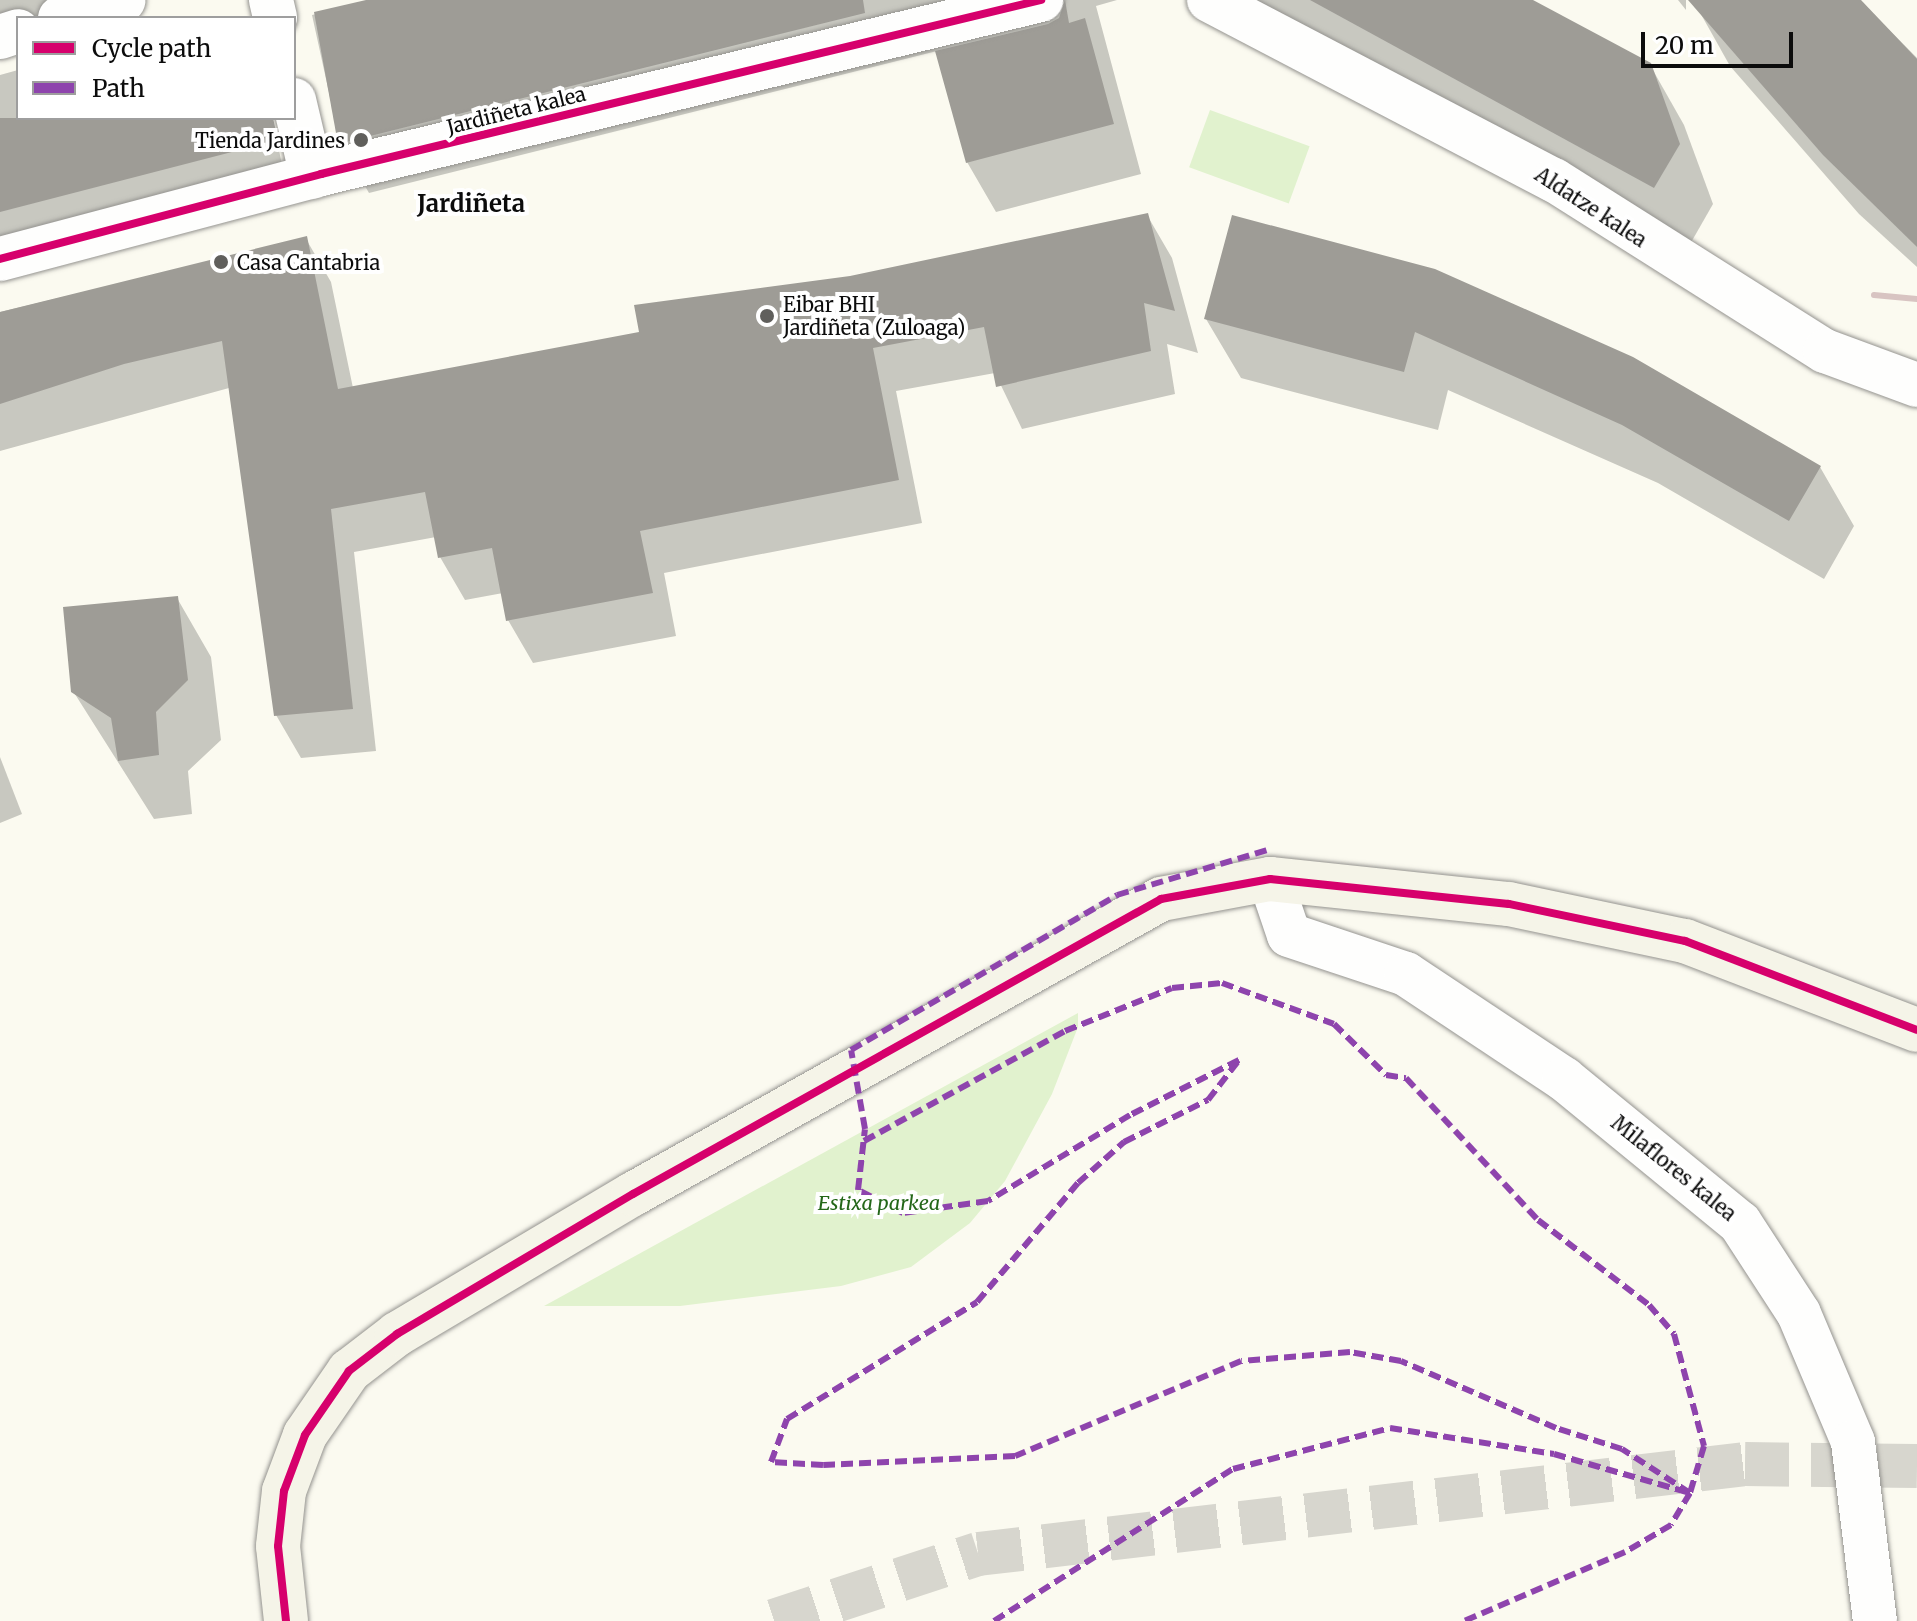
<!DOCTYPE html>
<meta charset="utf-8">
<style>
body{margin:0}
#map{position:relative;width:1917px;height:1621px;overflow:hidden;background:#fbfaf0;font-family:Merriweather,serif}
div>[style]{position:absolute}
.green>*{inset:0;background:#e1f2ce;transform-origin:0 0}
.shadow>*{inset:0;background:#0003}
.building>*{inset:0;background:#9e9c96}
.highway-tunnel>*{height:44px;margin-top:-22px;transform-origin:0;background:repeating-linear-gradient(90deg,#d7d6ce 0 44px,transparent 0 66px)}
.roads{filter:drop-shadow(0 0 2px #94938f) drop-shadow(0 0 2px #94938f)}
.street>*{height:44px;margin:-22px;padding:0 22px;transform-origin:22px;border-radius:22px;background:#fefefd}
.secondary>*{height:44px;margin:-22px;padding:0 22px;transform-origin:22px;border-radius:22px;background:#f5f4e8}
.rail>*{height:6px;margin:-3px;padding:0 3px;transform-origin:3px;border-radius:3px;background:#d8c4c2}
.quiet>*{height:6px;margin-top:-3px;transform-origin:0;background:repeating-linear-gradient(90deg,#8e44ad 0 12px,transparent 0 18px)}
.cycleway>*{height:8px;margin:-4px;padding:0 4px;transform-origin:4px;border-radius:4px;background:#d6006c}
.dots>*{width:22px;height:22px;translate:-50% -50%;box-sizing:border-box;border:4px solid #fff;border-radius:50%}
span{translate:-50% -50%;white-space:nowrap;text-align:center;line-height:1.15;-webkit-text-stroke:8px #fff;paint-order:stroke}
.street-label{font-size:20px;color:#0c0c0c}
.poi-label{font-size:20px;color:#0c0c0c}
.right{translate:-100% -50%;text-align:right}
.left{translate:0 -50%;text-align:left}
.park-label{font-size:20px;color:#246719;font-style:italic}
.quarter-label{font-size:24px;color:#0c0c0c;font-weight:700}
.legend{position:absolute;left:16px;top:16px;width:280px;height:104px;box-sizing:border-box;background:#fff;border:2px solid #9e9e9e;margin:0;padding:10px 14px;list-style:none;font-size:24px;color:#0c0c0c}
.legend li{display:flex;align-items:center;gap:16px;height:40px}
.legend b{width:40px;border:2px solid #9e9e9e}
.scale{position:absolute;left:1641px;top:32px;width:152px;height:36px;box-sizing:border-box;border:4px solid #0c0c0c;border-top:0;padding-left:10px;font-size:24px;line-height:28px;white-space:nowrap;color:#0c0c0c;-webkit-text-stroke:6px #fff;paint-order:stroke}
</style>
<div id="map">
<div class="green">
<div style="left:1210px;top:110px;width:106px;height:61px;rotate:20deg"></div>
<div style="clip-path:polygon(1078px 1013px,1078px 1027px,1052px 1094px,1005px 1181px,970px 1223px,911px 1267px,841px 1286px,680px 1306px,544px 1306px)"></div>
</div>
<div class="shadow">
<div style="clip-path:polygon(0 0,59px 0,57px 18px,18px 18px,0 42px)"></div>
<div style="clip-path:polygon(374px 0,1117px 0,1096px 6px,1141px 174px,996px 212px,967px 162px,937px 51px,369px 193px,340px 143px,312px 15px)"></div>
<div style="clip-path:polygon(1248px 0,1530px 0,1650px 65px,1684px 125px,1713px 204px,1689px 246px)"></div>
<div style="clip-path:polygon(1678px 0,1686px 0,1686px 10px)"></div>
<div style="clip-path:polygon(1693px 0,1860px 0,1917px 58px,1917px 267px,1859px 214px,1730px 66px)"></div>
<div style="clip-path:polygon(18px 70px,18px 118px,272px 118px,289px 197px,0 274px,0 75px)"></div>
<div style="clip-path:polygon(1147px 215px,1172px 258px,1198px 353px,1167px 344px,1175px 394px,1022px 429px,995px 373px,896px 391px,922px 523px,664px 573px,676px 636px,533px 663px,508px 620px,503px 593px,465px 600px,440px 557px,436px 537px,354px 552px,376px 751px,301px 758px,276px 715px,229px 388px,0 451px,0 312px,306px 239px,331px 282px,353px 388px,641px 334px,850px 278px)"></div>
<div style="clip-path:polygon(1234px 217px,1820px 467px,1854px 526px,1824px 579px,1658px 483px,1448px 390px,1438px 430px,1241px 378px,1206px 319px)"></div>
<div style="clip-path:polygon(177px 598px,211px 657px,221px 740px,188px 771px,192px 814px,154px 819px,73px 691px)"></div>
<div style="clip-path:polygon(0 757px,22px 814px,0 823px)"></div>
</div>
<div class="building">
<div style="clip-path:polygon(366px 0,863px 0,865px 13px,338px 144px,314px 12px)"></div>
<div style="clip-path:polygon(1065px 0,1069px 23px,1085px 18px,1114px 124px,966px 163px,935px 51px,1048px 24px,1059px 18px)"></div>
<div style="clip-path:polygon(1310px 0,1533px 0,1651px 63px,1680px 144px,1654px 188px)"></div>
<div style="clip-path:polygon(1688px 0,1861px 0,1917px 59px,1917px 247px,1823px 155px)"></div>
<div style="clip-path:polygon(0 118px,273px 118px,278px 140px,0 212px)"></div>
<div style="clip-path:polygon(1148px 213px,1175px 311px,1144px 303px,1151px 351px,996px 387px,984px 327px,873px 348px,899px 480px,640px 531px,653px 593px,506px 621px,492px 548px,438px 558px,425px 492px,331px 509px,353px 709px,274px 716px,222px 341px,124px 364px,0 404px,0 312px,307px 236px,338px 389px,639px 332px,634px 305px,850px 276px)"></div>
<div style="clip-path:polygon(1232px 215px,1435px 269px,1633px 357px,1821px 466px,1789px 521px,1622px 425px,1415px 332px,1404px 372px,1204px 319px)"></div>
<div style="clip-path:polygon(178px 596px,188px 680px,156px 712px,159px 755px,118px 761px,111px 718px,71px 692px,63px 607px)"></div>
</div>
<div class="highway-tunnel">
<div style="left:774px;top:1621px;width:215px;rotate:-18.2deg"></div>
<div style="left:978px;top:1554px;width:772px;rotate:-6.69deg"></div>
<div style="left:1745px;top:1464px;width:172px;rotate:0.7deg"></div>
</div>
<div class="roads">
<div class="street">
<div style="left:271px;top:0;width:18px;rotate:77deg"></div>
<div style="left:1209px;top:0;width:389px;rotate:27.6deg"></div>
<div style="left:1554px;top:180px;width:320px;rotate:32.3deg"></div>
<div style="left:1825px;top:351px;width:98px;rotate:20.3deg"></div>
<div style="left:60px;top:18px;width:66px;rotate:-15.7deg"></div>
<div style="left:0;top:37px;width:19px;rotate:-18deg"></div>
<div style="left:294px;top:100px;width:79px;rotate:76.8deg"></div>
<div style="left:0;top:259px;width:332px;rotate:-14.8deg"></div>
<div style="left:321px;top:174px;width:741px;rotate:-13.59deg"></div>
<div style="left:1270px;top:879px;width:59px;rotate:71.3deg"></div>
<div style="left:1289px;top:935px;width:123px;rotate:18.4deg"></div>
<div style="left:1406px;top:974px;width:190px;rotate:33.6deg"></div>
<div style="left:1564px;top:1079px;width:227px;rotate:39.3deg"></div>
<div style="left:1740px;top:1223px;width:108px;rotate:57deg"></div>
<div style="left:1799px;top:1314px;width:139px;rotate:67.1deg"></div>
<div style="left:1853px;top:1442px;width:180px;rotate:83deg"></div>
</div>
<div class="secondary">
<div style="left:286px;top:1621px;width:75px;rotate:-96.1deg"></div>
<div style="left:278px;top:1546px;width:55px;rotate:-83.8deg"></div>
<div style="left:284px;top:1491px;width:60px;rotate:-69.4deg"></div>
<div style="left:305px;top:1435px;width:78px;rotate:-55.5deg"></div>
<div style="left:349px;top:1371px;width:61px;rotate:-37.6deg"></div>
<div style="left:397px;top:1334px;width:274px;rotate:-30.7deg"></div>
<div style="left:633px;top:1194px;width:605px;rotate:-29.19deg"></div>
<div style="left:1161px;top:899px;width:111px;rotate:-10.4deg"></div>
<div style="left:1270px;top:879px;width:240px;rotate:6deg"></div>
<div style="left:1509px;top:904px;width:180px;rotate:11.9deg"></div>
<div style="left:1685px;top:941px;width:248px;rotate:21deg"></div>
</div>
</div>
<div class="rail">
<div style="left:1874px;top:295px;width:43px;rotate:5.3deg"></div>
</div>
<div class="quiet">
<div style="left:864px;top:1141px;width:229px;rotate:-28.7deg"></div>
<div style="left:1065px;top:1031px;width:115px;rotate:-21.9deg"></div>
<div style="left:1172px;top:988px;width:50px;rotate:-5.7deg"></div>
<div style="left:1222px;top:983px;width:119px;rotate:20.1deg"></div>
<div style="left:1334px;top:1024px;width:73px;rotate:44.4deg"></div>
<div style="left:1386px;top:1075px;width:20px;rotate:9deg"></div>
<div style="left:1406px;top:1078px;width:194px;rotate:47.1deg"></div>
<div style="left:1538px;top:1220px;width:140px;rotate:37.4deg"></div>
<div style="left:1649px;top:1305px;width:38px;rotate:49deg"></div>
<div style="left:1674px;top:1334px;width:116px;rotate:75deg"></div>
<div style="left:1704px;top:1446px;width:49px;rotate:106.6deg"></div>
<div style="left:1690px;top:1493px;width:37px;rotate:121deg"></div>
<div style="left:1671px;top:1525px;width:53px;rotate:149.6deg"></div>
<div style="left:1625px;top:1552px;width:175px;rotate:156.8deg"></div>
<div style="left:994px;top:1621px;width:283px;rotate:-32.5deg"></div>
<div style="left:1233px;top:1469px;width:162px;rotate:-14.6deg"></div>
<div style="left:1390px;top:1428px;width:166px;rotate:9deg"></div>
<div style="left:1554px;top:1454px;width:141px;rotate:16deg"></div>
<div style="left:1690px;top:1493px;width:81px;rotate:-147.1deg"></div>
<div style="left:1622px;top:1449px;width:69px;rotate:-162.3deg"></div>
<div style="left:1556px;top:1428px;width:169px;rotate:-156.6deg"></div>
<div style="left:1401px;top:1361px;width:52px;rotate:-170deg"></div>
<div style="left:1350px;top:1352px;width:109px;rotate:175.3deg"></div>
<div style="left:1241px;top:1361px;width:245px;rotate:157.2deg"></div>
<div style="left:1015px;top:1456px;width:192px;rotate:177.3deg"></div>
<div style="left:823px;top:1465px;width:52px;rotate:-176.7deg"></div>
<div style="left:771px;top:1462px;width:46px;rotate:-69.6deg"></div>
<div style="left:787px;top:1419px;width:223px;rotate:-31.6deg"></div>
<div style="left:977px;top:1302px;width:156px;rotate:-49.7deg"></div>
<div style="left:1078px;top:1183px;width:62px;rotate:-41.7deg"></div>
<div style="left:1124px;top:1142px;width:94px;rotate:-26.6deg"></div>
<div style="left:1208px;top:1100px;width:51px;rotate:-52.2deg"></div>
<div style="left:1239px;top:1060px;width:122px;rotate:153.2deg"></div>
<div style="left:1130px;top:1115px;width:166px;rotate:148.8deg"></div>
<div style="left:988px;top:1201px;width:86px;rotate:172deg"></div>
<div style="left:903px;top:1213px;width:51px;rotate:-152.9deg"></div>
<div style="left:858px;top:1190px;width:61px;rotate:-83.5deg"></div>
<div style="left:865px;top:1129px;width:80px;rotate:-100deg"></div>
<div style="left:851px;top:1050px;width:308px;rotate:-30.2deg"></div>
<div style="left:1117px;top:895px;width:160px;rotate:-16.7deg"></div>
</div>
<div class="cycleway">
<div style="left:0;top:259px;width:332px;rotate:-14.8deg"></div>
<div style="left:321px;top:174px;width:741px;rotate:-13.59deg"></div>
<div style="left:286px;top:1621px;width:75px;rotate:-96.1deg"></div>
<div style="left:278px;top:1546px;width:55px;rotate:-83.8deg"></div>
<div style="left:284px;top:1491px;width:60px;rotate:-69.4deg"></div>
<div style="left:305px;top:1435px;width:78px;rotate:-55.5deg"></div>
<div style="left:349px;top:1371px;width:61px;rotate:-37.6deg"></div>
<div style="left:397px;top:1334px;width:274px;rotate:-30.7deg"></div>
<div style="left:633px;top:1194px;width:605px;rotate:-29.19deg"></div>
<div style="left:1161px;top:899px;width:111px;rotate:-10.4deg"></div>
<div style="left:1270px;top:879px;width:240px;rotate:6deg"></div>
<div style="left:1509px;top:904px;width:180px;rotate:11.9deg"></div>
<div style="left:1685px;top:941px;width:248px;rotate:21deg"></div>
</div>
<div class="dots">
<div style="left:361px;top:140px;background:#605f5c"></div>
<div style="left:221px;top:262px;background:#605f5c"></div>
<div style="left:767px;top:316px;background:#605f5c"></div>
</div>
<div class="street-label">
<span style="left:516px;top:110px;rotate:-14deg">Jardiñeta kalea</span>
<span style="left:1591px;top:207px;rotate:33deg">Aldatze kalea</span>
<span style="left:1674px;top:1168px;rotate:39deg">Milaflores kalea</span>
</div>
<div class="poi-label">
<span class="right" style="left:345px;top:140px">Tienda Jardines</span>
<span class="left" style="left:237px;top:262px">Casa Cantabria</span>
<span class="left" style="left:783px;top:316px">Eibar BHI<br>Jardiñeta (Zuloaga)</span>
</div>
<div class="park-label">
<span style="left:879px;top:1202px">Estixa parkea</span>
</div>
<div class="quarter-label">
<span style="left:471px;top:204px">Jardiñeta</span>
</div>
<ul class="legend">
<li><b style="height:10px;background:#d6006c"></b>Cycle path</li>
<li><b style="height:10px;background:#8e44ad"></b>Path</li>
</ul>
<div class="scale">20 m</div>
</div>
